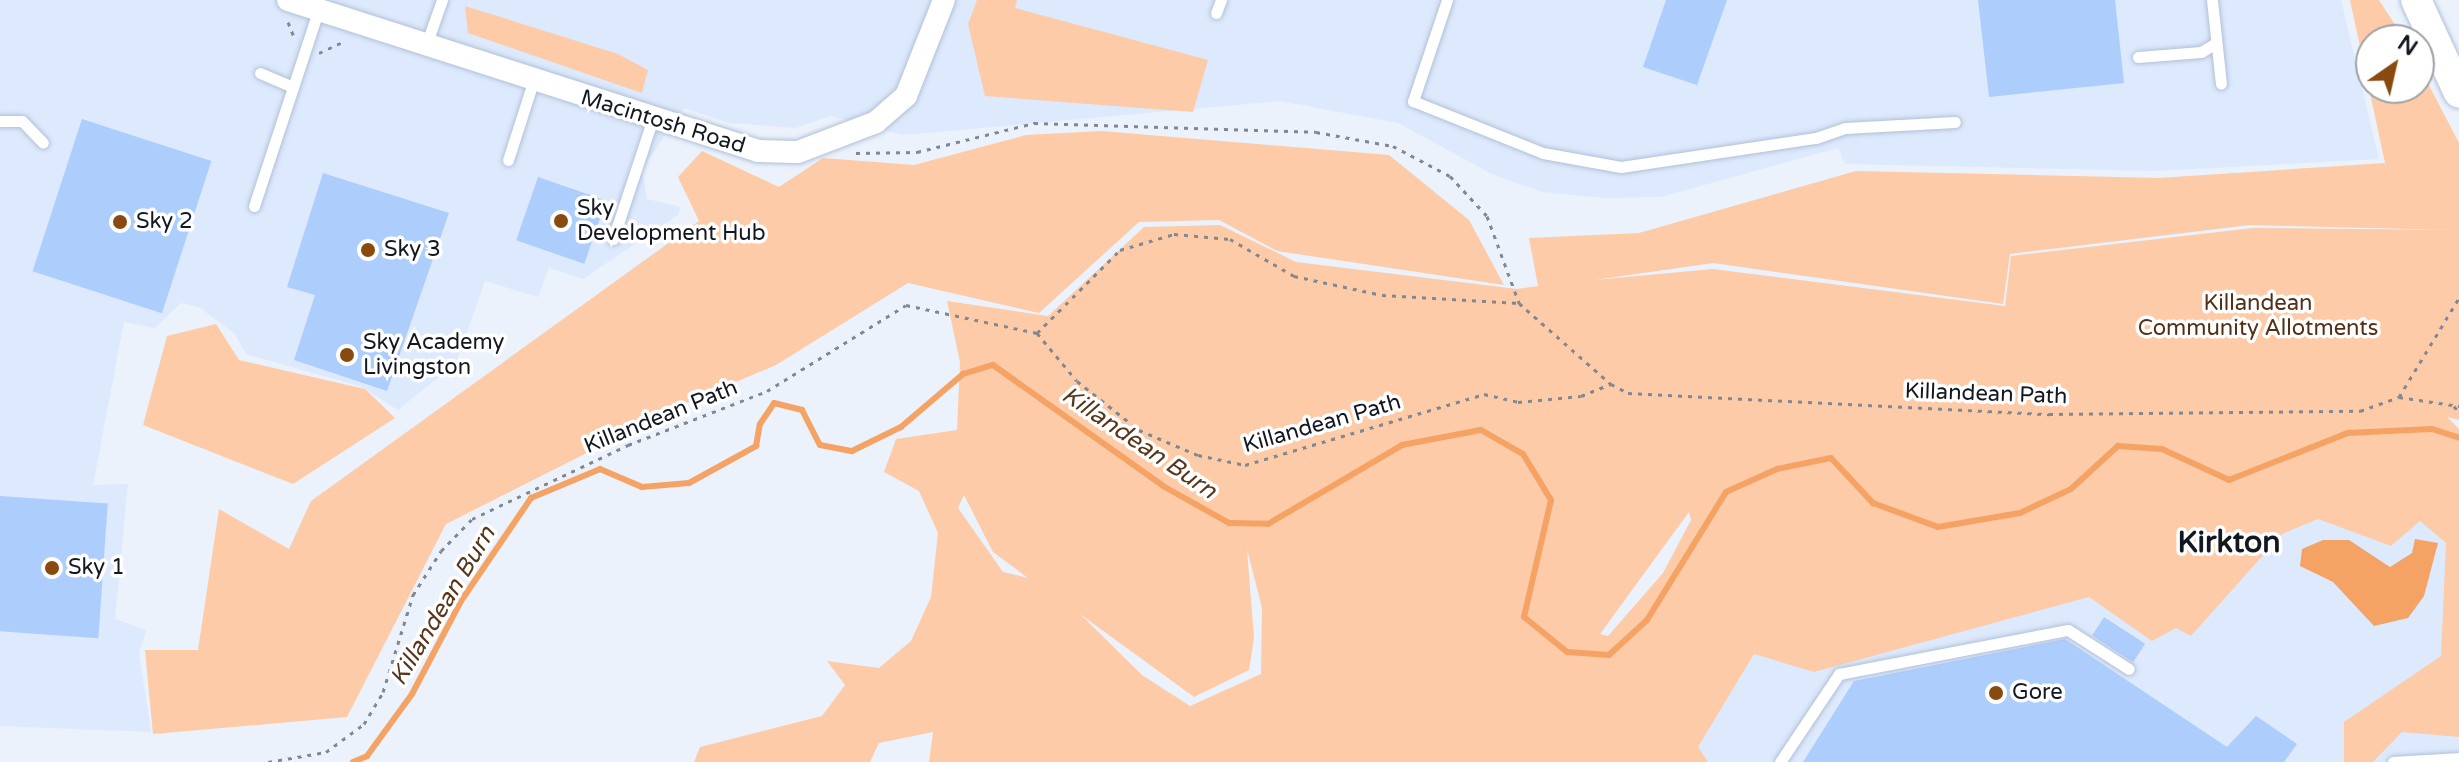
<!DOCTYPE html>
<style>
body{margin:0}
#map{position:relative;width:2459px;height:762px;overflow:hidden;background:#ebf2fc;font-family:"Varela Round",sans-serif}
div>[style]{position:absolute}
.built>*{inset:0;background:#dde9fc}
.green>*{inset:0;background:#fdcba7}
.water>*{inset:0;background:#f5a365}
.stream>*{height:6px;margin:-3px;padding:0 3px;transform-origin:3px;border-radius:3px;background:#f5a365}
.building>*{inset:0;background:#adcdfd;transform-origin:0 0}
.path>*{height:3px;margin-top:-1.5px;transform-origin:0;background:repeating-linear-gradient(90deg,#828891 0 4px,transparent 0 10px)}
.roads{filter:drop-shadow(0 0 2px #b1c0d8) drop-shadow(0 0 2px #b1c0d8)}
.service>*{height:11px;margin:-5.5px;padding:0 5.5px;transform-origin:5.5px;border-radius:5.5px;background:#fff}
.minor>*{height:22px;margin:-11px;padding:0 11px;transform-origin:11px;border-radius:11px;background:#fff}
.secondary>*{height:30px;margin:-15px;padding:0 15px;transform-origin:15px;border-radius:15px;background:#fff}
.dots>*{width:22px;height:22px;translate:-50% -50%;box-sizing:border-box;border:4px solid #fff;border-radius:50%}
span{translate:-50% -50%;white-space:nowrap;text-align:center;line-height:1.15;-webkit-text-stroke:7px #fff;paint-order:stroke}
.street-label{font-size:22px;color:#121720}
.poi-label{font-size:22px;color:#121720}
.left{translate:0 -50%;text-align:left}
.park-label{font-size:22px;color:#513016}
.water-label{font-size:24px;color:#57361b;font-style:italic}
.district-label{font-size:30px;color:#121720;font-weight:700}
.north{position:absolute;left:2355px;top:24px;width:80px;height:80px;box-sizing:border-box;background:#fff;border:2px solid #a0a2a6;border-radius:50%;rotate:34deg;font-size:22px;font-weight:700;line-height:32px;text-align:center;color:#121720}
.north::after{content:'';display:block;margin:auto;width:28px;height:36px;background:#894a0f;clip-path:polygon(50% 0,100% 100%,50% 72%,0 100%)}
</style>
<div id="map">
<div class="built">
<div style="clip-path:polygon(0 0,2341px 0,2379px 159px,2157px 171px,1845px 164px,1838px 148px,1661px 197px,1605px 198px,1542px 192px,1492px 174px,1398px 123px,1280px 101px,903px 135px,830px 116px,796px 128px,729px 123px,684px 108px,642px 169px,647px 199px,681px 207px,678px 215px,583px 279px,549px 268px,538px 297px,485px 281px,456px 363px,398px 410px,362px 387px,246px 354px,235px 334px,199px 307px,181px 303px,155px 328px,124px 322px,93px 485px,128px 484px,115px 619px,147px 630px,139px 652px,151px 732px,0 726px)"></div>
<div style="clip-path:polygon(2356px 496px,2444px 503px,2459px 575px,2459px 762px,1693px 762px,1697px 683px,1768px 584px)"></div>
</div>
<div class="green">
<div style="clip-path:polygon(977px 0,1017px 0,1015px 8px,1208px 60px,1193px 112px,985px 96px,968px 24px)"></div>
<div style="clip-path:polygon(evenodd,2350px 0,2379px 0,2405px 40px,2371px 40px,2371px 88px,2419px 88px,2419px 66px,2459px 143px,2459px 420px,2447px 417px,2459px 429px,2459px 737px,2402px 732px,2373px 762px,2344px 762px,2344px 722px,2441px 656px,2446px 543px,2420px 521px,2391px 546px,2318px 519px,2282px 534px,2191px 636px,2176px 628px,2152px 641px,2089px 597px,1814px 672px,1754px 654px,1698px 747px,1708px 762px,929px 762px,933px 732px,879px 743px,870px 762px,694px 762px,700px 747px,822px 716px,845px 685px,827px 661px,879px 668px,911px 641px,931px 597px,938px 533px,919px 491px,884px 472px,896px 439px,957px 430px,960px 362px,947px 301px,1048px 316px,1144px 227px,1220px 225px,1296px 262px,1517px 289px,1538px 286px,1529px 238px,1639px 233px,1856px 171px,2159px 178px,2385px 163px,2350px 0,2250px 225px,2454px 230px,2253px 228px,2011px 256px,2005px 306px,1713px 269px,1594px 280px,1713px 263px,2003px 304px,2010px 254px,2250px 225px,2350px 0,964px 495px,993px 552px,1028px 578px,1003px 572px,958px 508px,964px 495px,2350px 0,1689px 512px,1691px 520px,1663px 573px,1608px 636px,1600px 634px,1689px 512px,2350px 0,1247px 549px,1262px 608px,1261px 674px,1190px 706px,1142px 675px,1080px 614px,1194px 697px,1249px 670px,1254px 638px,1247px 549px)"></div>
<div style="clip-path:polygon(465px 6px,618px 54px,648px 70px,642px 93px,468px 33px)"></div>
<div style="clip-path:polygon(1101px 131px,1389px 155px,1469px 220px,1504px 285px,1277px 251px,1219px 220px,1139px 222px,1039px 313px,908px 283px,776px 365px,682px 405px,446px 524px,347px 717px,153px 734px,145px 650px,198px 650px,219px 509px,289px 549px,311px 501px,699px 221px,678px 177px,702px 151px,779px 187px,823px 158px,914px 165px,1026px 135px)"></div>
<div style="clip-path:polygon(216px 324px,239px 360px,365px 389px,395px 418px,293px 484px,143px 425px,167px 336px)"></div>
</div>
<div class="water">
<div style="clip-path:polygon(2415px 539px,2438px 543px,2424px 596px,2408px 618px,2374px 626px,2333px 582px,2300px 566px,2302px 549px,2323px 540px,2349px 540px,2390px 567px,2412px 553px)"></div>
</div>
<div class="stream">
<div style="left:353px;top:762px;width:15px;rotate:-23deg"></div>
<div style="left:367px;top:756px;width:77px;rotate:-54deg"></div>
<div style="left:412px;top:694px;width:105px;rotate:-62.2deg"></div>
<div style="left:461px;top:601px;width:125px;rotate:-55.8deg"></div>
<div style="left:531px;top:498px;width:75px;rotate:-22.8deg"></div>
<div style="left:600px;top:469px;width:46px;rotate:23.2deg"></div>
<div style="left:642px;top:487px;width:47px;rotate:-4.9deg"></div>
<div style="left:689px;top:483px;width:77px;rotate:-28.9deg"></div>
<div style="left:756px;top:446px;width:22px;rotate:-80deg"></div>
<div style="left:760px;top:424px;width:25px;rotate:-56deg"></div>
<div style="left:774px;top:403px;width:29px;rotate:14deg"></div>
<div style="left:802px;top:410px;width:39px;rotate:63deg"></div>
<div style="left:820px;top:445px;width:33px;rotate:11deg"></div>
<div style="left:852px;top:451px;width:55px;rotate:-26.1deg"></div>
<div style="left:901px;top:427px;width:82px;rotate:-40.5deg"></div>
<div style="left:963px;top:374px;width:31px;rotate:-17deg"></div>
<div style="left:993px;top:365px;width:209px;rotate:35.4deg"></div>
<div style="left:1163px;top:486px;width:76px;rotate:29.3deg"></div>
<div style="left:1229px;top:523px;width:39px;rotate:1deg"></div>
<div style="left:1268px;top:524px;width:156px;rotate:-30.5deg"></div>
<div style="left:1402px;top:445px;width:80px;rotate:-10.8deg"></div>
<div style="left:1481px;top:430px;width:48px;rotate:29.7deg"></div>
<div style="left:1523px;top:454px;width:54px;rotate:58.7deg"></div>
<div style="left:1551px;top:500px;width:120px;rotate:103deg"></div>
<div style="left:1524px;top:617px;width:55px;rotate:39.1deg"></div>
<div style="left:1567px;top:652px;width:42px;rotate:4.1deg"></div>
<div style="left:1609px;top:655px;width:52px;rotate:-42.6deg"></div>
<div style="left:1647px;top:620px;width:150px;rotate:-58.3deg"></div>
<div style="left:1726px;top:492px;width:56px;rotate:-24.3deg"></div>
<div style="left:1777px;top:469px;width:55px;rotate:-11.5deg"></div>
<div style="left:1831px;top:458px;width:62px;rotate:47deg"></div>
<div style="left:1873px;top:503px;width:69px;rotate:20.3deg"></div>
<div style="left:1938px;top:527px;width:83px;rotate:-9.7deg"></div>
<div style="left:2020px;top:513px;width:56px;rotate:-25.2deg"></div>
<div style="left:2071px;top:489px;width:64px;rotate:-42.5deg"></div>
<div style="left:2118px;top:446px;width:44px;rotate:3.9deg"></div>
<div style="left:2162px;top:449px;width:74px;rotate:24.8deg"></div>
<div style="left:2229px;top:480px;width:128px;rotate:-21.6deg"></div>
<div style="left:2348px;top:433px;width:84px;rotate:-2.7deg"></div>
<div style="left:2432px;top:429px;width:28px;rotate:18deg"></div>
</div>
<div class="building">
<div style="clip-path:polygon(1666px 0,1727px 0,1697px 85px,1643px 67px)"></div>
<div style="clip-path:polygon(1978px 0,2115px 0,2124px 83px,1989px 97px)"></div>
<div style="left:82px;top:119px;width:136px;height:160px;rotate:18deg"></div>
<div style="clip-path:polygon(323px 173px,449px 213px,387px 391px,294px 360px,315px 295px,287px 287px)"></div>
<div style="left:538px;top:177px;width:72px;height:67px;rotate:19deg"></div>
<div style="left:0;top:496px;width:108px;height:135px;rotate:4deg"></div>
<div style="left:2104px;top:617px;width:49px;height:22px;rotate:33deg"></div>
<div style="clip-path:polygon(2065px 639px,2227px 747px,2256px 716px,2297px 744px,2284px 762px,1803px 762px,1854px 681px)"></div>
</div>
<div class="path">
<div style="left:288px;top:22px;width:16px;rotate:68deg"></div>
<div style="left:319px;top:53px;width:29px;rotate:-25deg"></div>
<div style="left:856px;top:153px;width:61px;rotate:-0.9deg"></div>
<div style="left:917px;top:152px;width:121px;rotate:-13.9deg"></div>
<div style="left:1034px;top:123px;width:282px;rotate:1.8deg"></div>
<div style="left:1316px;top:132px;width:78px;rotate:10.3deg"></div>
<div style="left:1393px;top:146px;width:64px;rotate:27.8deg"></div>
<div style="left:1450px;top:176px;width:54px;rotate:47.2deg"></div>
<div style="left:1487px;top:216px;width:93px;rotate:69.8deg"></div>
<div style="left:1519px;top:303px;width:123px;rotate:41.4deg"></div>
<div style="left:1037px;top:333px;width:117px;rotate:-45deg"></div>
<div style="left:1120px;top:250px;width:56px;rotate:-16.5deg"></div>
<div style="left:1174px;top:234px;width:56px;rotate:5.1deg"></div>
<div style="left:1230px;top:239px;width:74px;rotate:30deg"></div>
<div style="left:1294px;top:276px;width:90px;rotate:12.2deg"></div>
<div style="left:1382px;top:295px;width:137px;rotate:3.3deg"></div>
<div style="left:2399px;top:397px;width:61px;rotate:8.5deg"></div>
<div style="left:2454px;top:406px;width:9px;rotate:54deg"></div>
<div style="left:268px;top:762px;width:59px;rotate:-9.8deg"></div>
<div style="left:326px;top:752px;width:47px;rotate:-36.4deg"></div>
<div style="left:364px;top:724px;width:37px;rotate:-59deg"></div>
<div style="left:383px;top:692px;width:102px;rotate:-72.8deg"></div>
<div style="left:413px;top:595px;width:52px;rotate:-57.5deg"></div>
<div style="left:441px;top:551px;width:45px;rotate:-45.9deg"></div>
<div style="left:472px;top:519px;width:173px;rotate:-25.4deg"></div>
<div style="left:628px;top:445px;width:149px;rotate:-21.2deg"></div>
<div style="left:767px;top:391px;width:163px;rotate:-31.7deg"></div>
<div style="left:906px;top:305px;width:134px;rotate:12.1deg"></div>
<div style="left:1037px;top:333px;width:62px;rotate:50.2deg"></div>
<div style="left:1077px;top:381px;width:79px;rotate:38.3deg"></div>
<div style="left:1139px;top:430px;width:64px;rotate:23deg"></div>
<div style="left:1198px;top:455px;width:48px;rotate:12deg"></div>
<div style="left:1245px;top:465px;width:249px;rotate:-16.5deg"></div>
<div style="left:1484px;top:394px;width:35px;rotate:13deg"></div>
<div style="left:1518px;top:402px;width:63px;rotate:-5.4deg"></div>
<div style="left:1581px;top:396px;width:32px;rotate:-22deg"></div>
<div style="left:1611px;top:384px;width:19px;rotate:28deg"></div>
<div style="left:1628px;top:393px;width:422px;rotate:2.9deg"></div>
<div style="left:2049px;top:414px;width:311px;rotate:-0.6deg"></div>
<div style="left:2360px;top:411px;width:41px;rotate:-19.7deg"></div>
<div style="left:2399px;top:397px;width:116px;rotate:-58.8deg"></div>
</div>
<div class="roads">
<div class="service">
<div style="left:1447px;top:0;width:107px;rotate:108.6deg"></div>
<div style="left:1413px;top:101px;width:140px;rotate:21.8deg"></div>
<div style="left:1543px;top:153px;width:79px;rotate:10.2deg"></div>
<div style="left:1621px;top:167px;width:197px;rotate:-8.5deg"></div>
<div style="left:1816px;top:138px;width:31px;rotate:-19deg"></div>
<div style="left:1845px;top:128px;width:110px;rotate:-3.1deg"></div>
<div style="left:2212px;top:0;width:84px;rotate:83.9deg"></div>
<div style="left:1216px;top:13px;width:14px;rotate:-69deg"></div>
<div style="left:425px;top:48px;width:51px;rotate:-70.5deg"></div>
<div style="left:2138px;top:57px;width:63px;rotate:-4.5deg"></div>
<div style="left:2201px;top:52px;width:17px;rotate:-31deg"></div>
<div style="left:260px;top:73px;width:36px;rotate:23deg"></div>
<div style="left:0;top:121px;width:22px"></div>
<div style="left:22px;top:121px;width:30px;rotate:46deg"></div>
<div style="left:508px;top:160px;width:82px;rotate:-72.2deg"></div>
<div style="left:254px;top:206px;width:205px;rotate:-71.8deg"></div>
<div style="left:613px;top:239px;width:127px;rotate:-71.7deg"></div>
<div style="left:1780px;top:762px;width:106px;rotate:-56.2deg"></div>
<div style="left:1839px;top:674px;width:233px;rotate:-10.9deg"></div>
<div style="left:2068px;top:630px;width:72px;rotate:32.6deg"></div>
<div style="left:2393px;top:762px;width:66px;rotate:-3.5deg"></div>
</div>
<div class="minor">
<div style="left:288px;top:0;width:494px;rotate:17.8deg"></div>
<div style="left:758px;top:151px;width:40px;rotate:1.4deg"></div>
<div style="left:798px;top:152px;width:84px;rotate:-21deg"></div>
<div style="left:876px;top:122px;width:40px;rotate:-41deg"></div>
<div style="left:906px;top:96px;width:103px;rotate:-68.4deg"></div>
</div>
<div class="secondary">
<div style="left:2416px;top:0;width:102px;rotate:65.2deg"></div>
</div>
</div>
<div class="dots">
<div style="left:561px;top:221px;background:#894a0f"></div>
<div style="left:120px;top:222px;background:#894a0f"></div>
<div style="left:368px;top:250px;background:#894a0f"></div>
<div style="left:347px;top:355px;background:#894a0f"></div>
<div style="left:52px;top:568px;background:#894a0f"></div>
<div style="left:1996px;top:693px;background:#894a0f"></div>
</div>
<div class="street-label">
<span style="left:663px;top:122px;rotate:17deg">Macintosh Road</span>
<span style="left:1986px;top:394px;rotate:2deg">Killandean Path</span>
<span style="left:661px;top:417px;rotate:-22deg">Killandean Path</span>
<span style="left:1322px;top:424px;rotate:-16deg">Killandean Path</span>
</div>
<div class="poi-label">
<span class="left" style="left:577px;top:221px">Sky<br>Development Hub</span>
<span class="left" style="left:136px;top:222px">Sky 2</span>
<span class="left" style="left:384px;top:250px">Sky 3</span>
<span class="left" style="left:363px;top:355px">Sky Academy<br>Livingston</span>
<span class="left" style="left:68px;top:568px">Sky 1</span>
<span class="left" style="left:2012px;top:693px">Gore</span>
</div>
<div class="park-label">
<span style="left:2258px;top:316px">Killandean<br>Community Allotments</span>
</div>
<div class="water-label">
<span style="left:1139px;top:443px;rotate:34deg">Killandean Burn</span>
<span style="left:443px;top:606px;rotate:-59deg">Killandean Burn</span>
</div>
<div class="district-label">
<span style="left:2229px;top:543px">Kirkton</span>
</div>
<div class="north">N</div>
</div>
